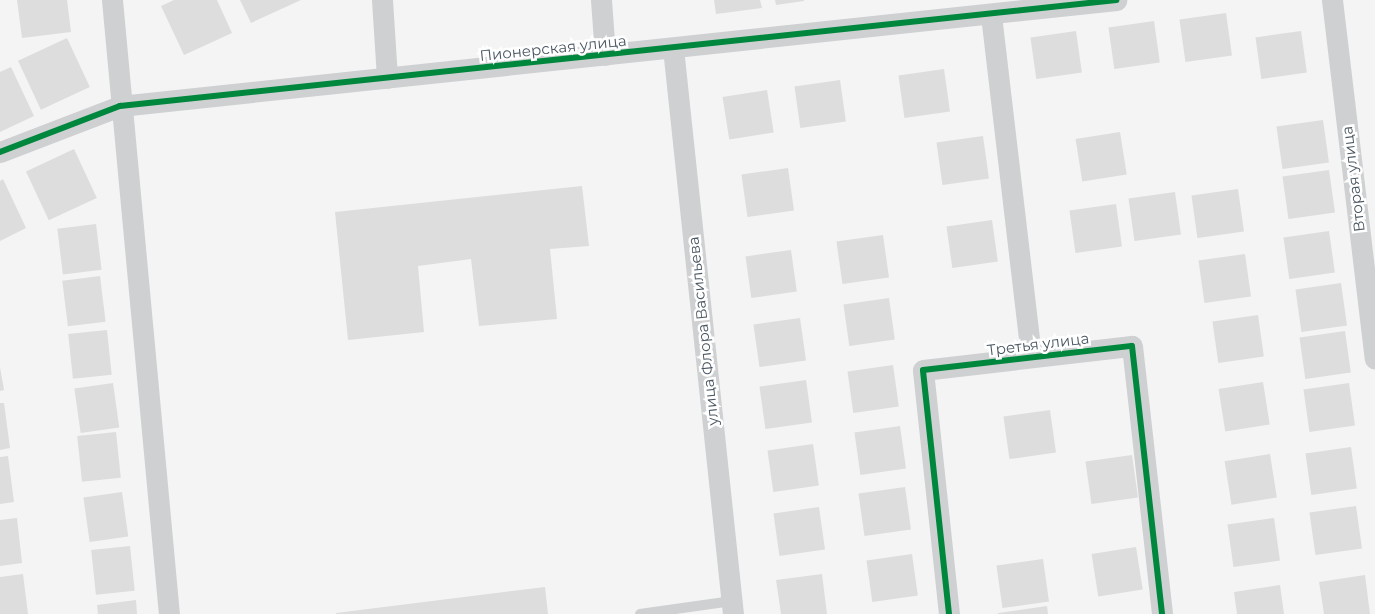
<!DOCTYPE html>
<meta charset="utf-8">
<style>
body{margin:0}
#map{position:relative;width:1375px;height:614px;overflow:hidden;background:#f4f4f4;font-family:Montserrat,sans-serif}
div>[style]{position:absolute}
.building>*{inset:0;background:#ddddde;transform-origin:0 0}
.service>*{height:10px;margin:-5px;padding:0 5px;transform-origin:5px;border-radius:5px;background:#ced0d2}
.minor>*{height:21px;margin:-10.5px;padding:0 10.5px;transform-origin:10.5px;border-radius:10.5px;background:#ced0d2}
.cycleway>*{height:6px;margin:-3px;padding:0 3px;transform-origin:3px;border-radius:3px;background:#00873e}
span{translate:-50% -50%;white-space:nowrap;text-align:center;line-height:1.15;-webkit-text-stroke:5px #fff;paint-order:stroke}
.street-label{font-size:15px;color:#4a5661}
</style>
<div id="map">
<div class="building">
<div style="clip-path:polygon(17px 0,67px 0,71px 32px,22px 38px)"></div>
<div style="clip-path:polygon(174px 0,217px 0,232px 33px,184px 55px,161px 6px)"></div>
<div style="clip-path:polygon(240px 0,301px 0,251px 23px)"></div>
<div style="clip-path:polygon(714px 0,760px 0,762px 8px,716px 14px)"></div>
<div style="clip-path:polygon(775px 0,804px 0,804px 1px,776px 5px)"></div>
<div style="left:1226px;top:13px;width:43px;height:47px;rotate:82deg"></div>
<div style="left:1154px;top:21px;width:42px;height:46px;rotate:82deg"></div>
<div style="left:1076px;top:31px;width:42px;height:46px;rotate:82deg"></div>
<div style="left:1301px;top:31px;width:42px;height:46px;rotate:82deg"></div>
<div style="left:67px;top:38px;width:54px;height:54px;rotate:65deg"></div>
<div style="clip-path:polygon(11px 67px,34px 116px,0 132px,0 72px)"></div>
<div style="left:944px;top:69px;width:43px;height:46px;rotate:82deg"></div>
<div style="left:840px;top:80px;width:42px;height:46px;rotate:82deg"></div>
<div style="left:767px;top:90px;width:43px;height:45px;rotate:81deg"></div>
<div style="left:1323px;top:120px;width:43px;height:47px;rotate:82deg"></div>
<div style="left:1120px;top:132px;width:43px;height:45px;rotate:81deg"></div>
<div style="left:983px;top:136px;width:43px;height:47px;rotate:82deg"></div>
<div style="left:74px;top:149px;width:54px;height:53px;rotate:65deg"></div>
<div style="left:788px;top:168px;width:43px;height:47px;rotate:82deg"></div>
<div style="left:1329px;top:170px;width:43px;height:47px;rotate:82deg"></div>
<div style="clip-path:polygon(3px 179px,26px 228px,0 241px,0 181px)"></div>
<div style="clip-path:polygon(582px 186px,589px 246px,550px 249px,557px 319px,479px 326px,471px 259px,418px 266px,424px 332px,348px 340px,335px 212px)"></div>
<div style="left:1238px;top:189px;width:43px;height:47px;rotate:82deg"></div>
<div style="left:1175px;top:192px;width:43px;height:47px;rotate:82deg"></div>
<div style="left:1116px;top:204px;width:43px;height:47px;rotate:82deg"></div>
<div style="left:992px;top:220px;width:42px;height:46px;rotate:82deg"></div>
<div style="left:96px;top:224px;width:46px;height:39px;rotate:83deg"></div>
<div style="left:1329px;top:231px;width:42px;height:46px;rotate:82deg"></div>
<div style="left:883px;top:235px;width:43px;height:47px;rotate:82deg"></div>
<div style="left:791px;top:250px;width:42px;height:46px;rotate:82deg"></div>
<div style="left:1245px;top:254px;width:43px;height:47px;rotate:82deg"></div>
<div style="left:100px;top:276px;width:46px;height:38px;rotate:83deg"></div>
<div style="left:1341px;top:283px;width:43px;height:46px;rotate:82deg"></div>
<div style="left:889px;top:298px;width:42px;height:46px;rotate:82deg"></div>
<div style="left:1258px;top:315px;width:42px;height:46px;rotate:82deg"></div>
<div style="left:800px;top:318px;width:43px;height:47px;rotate:82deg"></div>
<div style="left:107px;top:330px;width:45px;height:39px;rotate:84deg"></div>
<div style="left:1345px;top:331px;width:42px;height:46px;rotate:82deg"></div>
<div style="left:893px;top:365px;width:42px;height:46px;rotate:82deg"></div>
<div style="clip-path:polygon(0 367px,4px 390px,0 391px)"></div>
<div style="left:806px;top:380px;width:43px;height:47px;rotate:82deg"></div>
<div style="left:1263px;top:382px;width:43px;height:45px;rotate:81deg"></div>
<div style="left:113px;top:383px;width:45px;height:39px;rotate:82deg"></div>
<div style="left:1349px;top:383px;width:43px;height:46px;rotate:82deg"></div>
<div style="clip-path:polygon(0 403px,4px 403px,10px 448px,0 450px)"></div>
<div style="left:1050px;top:410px;width:43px;height:47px;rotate:82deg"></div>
<div style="left:900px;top:426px;width:43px;height:46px;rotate:82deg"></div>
<div style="left:116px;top:432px;width:46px;height:39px;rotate:84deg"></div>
<div style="left:813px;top:444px;width:42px;height:46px;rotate:82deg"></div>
<div style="left:1351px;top:447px;width:42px;height:46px;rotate:82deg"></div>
<div style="left:1270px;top:454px;width:44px;height:46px;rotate:81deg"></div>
<div style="left:1132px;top:455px;width:43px;height:47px;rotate:82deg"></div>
<div style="clip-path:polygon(8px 456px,14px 502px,0 504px,0 457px)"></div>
<div style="left:905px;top:487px;width:43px;height:47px;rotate:82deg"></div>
<div style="left:122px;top:492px;width:45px;height:39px;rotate:82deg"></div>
<div style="left:1356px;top:506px;width:43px;height:47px;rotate:82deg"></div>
<div style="left:819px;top:507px;width:43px;height:46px;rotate:82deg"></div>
<div style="clip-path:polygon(17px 518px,22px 563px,0 566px,0 520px)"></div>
<div style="left:1274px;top:518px;width:43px;height:47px;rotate:82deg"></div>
<div style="left:130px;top:546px;width:45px;height:39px;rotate:84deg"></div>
<div style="left:1136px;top:547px;width:43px;height:45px;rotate:81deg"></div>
<div style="left:912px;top:554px;width:42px;height:46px;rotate:82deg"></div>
<div style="left:1043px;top:559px;width:43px;height:47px;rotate:82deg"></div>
<div style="clip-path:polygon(23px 574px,28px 614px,0 614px,0 577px)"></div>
<div style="clip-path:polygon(822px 574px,827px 614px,781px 614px,776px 580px)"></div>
<div style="clip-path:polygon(1365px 575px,1370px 614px,1324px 614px,1319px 582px)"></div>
<div style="clip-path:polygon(1280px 585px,1284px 614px,1237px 614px,1234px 592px)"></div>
<div style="clip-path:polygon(545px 587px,548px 614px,336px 614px,336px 613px)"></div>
<div style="clip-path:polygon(136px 600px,137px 614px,98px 614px,97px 605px)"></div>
<div style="clip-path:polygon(1047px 606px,1048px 614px,998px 614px,998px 613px)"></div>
</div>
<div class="service">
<div style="left:640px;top:614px;width:93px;rotate:-8deg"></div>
</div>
<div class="minor">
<div style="left:112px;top:0;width:617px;rotate:84.7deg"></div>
<div style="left:382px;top:0;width:78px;rotate:86.3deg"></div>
<div style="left:601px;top:0;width:55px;rotate:85.8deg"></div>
<div style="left:1332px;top:0;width:361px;rotate:83.2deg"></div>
<div style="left:991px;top:15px;width:344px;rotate:83.3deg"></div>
<div style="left:673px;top:48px;width:569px;rotate:83.95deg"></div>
<div style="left:0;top:152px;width:129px;rotate:-21deg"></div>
<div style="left:120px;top:106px;width:1002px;rotate:-6.07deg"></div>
<div style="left:949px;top:614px;width:245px;rotate:-96.1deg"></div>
<div style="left:923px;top:370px;width:210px;rotate:-6.6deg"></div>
<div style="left:1132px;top:346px;width:270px;rotate:83.6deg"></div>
</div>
<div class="cycleway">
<div style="left:0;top:152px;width:129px;rotate:-21deg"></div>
<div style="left:120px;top:106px;width:1002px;rotate:-6.07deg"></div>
<div style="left:949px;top:614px;width:245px;rotate:-96.1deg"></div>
<div style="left:923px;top:370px;width:210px;rotate:-6.6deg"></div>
<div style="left:1132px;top:346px;width:270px;rotate:83.6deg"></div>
</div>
<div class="street-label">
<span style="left:553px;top:48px;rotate:-6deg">Пионерская улица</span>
<span style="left:1353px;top:179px;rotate:-97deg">Вторая улица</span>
<span style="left:703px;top:331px;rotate:-96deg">улица Флора Васильева</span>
<span style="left:1038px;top:344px;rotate:-7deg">Третья улица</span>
</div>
</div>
